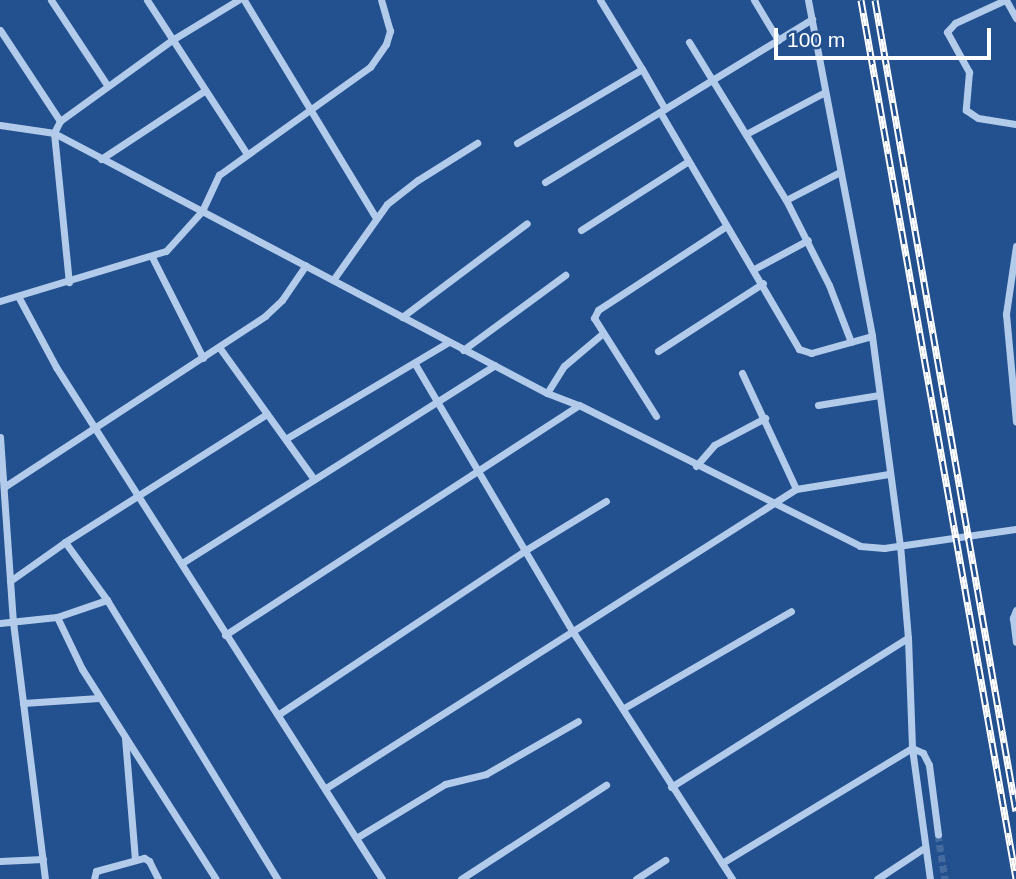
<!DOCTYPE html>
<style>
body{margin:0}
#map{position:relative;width:1016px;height:879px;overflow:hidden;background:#23508e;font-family:Helvetica,sans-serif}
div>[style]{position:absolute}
.street-tunnel>*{height:7px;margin-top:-3.5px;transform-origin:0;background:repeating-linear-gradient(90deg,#446a9f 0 7px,transparent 0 10.5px)}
.street>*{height:7px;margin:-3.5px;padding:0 3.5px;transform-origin:3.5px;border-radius:3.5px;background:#b2cbeb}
.rail>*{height:7px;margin-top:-3.5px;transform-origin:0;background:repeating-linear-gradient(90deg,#23508e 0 13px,#fff 0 26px);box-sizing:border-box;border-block:2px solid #fff}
span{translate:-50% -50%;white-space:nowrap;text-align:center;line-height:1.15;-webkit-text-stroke:7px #23508e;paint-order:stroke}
.scale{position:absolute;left:774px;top:28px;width:217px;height:32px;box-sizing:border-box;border:4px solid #fff;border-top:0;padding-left:9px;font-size:21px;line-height:24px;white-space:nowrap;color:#fff;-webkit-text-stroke:5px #23508e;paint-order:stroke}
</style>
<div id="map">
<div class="street-tunnel">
<div style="left:938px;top:834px;width:46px;rotate:81.2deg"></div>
</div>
<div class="street">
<div style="left:51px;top:0;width:102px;rotate:56.6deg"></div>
<div style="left:147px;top:0;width:184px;rotate:57deg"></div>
<div style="left:244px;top:0;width:255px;rotate:58.8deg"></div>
<div style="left:600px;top:0;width:81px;rotate:58.7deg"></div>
<div style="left:754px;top:0;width:47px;rotate:59deg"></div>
<div style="left:808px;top:0;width:342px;rotate:79.2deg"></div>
<div style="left:872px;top:336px;width:211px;rotate:82.4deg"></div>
<div style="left:900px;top:545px;width:93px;rotate:85.1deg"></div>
<div style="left:908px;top:638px;width:110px;rotate:87.9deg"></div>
<div style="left:912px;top:748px;width:132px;rotate:82.2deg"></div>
<div style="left:1005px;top:0;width:55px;rotate:155.3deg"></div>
<div style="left:955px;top:23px;width:12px;rotate:132deg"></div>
<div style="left:947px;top:32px;width:46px;rotate:61.2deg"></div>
<div style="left:969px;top:72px;width:38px;rotate:95deg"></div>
<div style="left:966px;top:110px;width:14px;rotate:34deg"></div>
<div style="left:978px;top:118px;width:38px;rotate:9deg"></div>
<div style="left:1006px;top:0;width:21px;rotate:61deg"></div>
<div style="left:0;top:30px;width:109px;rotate:56.6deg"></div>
<div style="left:60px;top:121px;width:13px;rotate:117deg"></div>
<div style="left:54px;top:133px;width:150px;rotate:84.3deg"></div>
<div style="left:689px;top:42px;width:185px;rotate:58.5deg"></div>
<div style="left:786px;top:200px;width:95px;rotate:63.2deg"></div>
<div style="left:829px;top:285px;width:61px;rotate:68.9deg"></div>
<div style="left:660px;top:112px;width:275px;rotate:59.6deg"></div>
<div style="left:799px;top:349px;width:13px;rotate:18deg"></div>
<div style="left:811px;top:353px;width:63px;rotate:-15.6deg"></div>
<div style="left:60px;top:121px;width:138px;rotate:-35.9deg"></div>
<div style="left:172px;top:40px;width:77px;rotate:-31.2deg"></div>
<div style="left:0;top:125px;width:55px;rotate:8.4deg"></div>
<div style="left:54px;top:133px;width:557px;rotate:27.81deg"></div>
<div style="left:547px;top:393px;width:34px;rotate:21deg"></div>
<div style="left:579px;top:405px;width:314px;rotate:26.6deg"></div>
<div style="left:860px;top:546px;width:24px;rotate:5deg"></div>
<div style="left:884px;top:548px;width:133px;rotate:-8.2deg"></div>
<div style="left:746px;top:134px;width:89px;rotate:-28deg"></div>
<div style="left:517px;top:143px;width:145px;rotate:-30.6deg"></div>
<div style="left:642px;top:69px;width:46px;rotate:60.1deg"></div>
<div style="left:101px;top:159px;width:123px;rotate:-33.4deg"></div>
<div style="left:545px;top:182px;width:313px;rotate:-31.4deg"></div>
<div style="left:786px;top:200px;width:61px;rotate:-27.4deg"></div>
<div style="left:581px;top:230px;width:126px;rotate:-32.7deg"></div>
<div style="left:1016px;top:246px;width:69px;rotate:98.4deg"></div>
<div style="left:1006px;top:314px;width:108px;rotate:84.7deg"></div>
<div style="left:152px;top:257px;width:113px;rotate:63.2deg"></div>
<div style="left:754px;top:269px;width:61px;rotate:-28.2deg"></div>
<div style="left:333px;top:280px;width:93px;rotate:-54.6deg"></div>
<div style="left:387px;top:204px;width:39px;rotate:-38deg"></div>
<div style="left:418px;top:180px;width:70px;rotate:-32.1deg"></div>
<div style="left:18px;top:296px;width:81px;rotate:61.8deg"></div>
<div style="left:56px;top:367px;width:607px;rotate:57.51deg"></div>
<div style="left:0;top:301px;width:173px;rotate:-16.8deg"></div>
<div style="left:166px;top:251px;width:54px;rotate:-48deg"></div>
<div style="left:202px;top:211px;width:40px;rotate:-65deg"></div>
<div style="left:219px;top:175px;width:186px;rotate:-35.6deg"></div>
<div style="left:370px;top:67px;width:28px;rotate:-55deg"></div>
<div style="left:386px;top:44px;width:14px;rotate:-73deg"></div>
<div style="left:390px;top:31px;width:32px;rotate:-106deg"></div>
<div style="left:402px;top:317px;width:156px;rotate:-36.9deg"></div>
<div style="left:219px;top:347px;width:163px;rotate:54.3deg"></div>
<div style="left:463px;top:350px;width:127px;rotate:-36.3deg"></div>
<div style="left:658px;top:351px;width:125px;rotate:-32.9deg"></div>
<div style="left:415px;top:364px;width:311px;rotate:59.5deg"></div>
<div style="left:573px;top:632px;width:294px;rotate:57.2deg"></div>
<div style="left:742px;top:373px;width:128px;rotate:65deg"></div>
<div style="left:547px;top:393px;width:32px;rotate:-58deg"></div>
<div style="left:564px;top:366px;width:51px;rotate:-40.2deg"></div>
<div style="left:818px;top:405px;width:62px;rotate:-9.3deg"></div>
<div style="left:656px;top:416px;width:116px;rotate:-122.3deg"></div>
<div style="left:594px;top:318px;width:9px;rotate:-63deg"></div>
<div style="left:598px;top:310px;width:152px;rotate:-33.2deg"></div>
<div style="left:0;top:437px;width:185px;rotate:86deg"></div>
<div style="left:13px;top:622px;width:259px;rotate:82.9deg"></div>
<div style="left:287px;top:438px;width:188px;rotate:-30.7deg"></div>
<div style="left:696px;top:466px;width:28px;rotate:-49deg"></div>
<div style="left:714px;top:445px;width:58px;rotate:-27.9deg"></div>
<div style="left:4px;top:487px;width:312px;rotate:-33.2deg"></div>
<div style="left:265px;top:316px;width:23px;rotate:-43deg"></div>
<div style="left:282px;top:300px;width:42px;rotate:-55.6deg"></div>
<div style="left:65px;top:542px;width:72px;rotate:54.1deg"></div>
<div style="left:107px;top:600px;width:327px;rotate:58.6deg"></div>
<div style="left:182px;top:563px;width:370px;rotate:-32.3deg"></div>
<div style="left:10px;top:581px;width:67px;rotate:-35.3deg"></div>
<div style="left:65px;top:542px;width:239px;rotate:-32.4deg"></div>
<div style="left:1016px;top:610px;width:9px;rotate:111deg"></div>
<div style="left:1013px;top:618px;width:24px;rotate:83deg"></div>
<div style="left:57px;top:617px;width:58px;rotate:64.3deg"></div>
<div style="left:82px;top:669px;width:249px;rotate:57.5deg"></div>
<div style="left:0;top:623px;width:57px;rotate:-6deg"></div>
<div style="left:57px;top:617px;width:53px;rotate:-18.8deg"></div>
<div style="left:225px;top:635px;width:422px;rotate:-33deg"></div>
<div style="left:23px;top:703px;width:76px;rotate:-3.8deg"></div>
<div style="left:624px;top:708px;width:193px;rotate:-30.1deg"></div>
<div style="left:279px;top:714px;width:294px;rotate:-33.6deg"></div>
<div style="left:524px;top:551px;width:96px;rotate:-31.4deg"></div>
<div style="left:125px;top:738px;width:122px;rotate:85.3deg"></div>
<div style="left:671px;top:787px;width:280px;rotate:-32.2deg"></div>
<div style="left:326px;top:788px;width:557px;rotate:-32.46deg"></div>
<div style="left:796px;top:489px;width:94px;rotate:-9.2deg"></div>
<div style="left:356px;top:838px;width:104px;rotate:-31.2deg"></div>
<div style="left:445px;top:784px;width:42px;rotate:-13.7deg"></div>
<div style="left:486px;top:774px;width:106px;rotate:-29.9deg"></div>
<div style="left:0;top:861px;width:43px;rotate:-2.7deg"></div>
<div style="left:722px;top:863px;width:222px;rotate:-31.2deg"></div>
<div style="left:912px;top:748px;width:12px;rotate:24deg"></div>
<div style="left:923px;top:753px;width:13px;rotate:63deg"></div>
<div style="left:929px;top:765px;width:70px;rotate:82.6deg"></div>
<div style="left:94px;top:879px;width:8px;rotate:-76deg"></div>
<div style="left:96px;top:871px;width:50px;rotate:-15.2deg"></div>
<div style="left:144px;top:858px;width:6px;rotate:31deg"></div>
<div style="left:149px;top:861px;width:20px;rotate:63deg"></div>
<div style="left:461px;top:879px;width:173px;rotate:-33deg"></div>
<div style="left:636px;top:879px;width:35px;rotate:-33deg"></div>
<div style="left:877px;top:879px;width:56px;rotate:-33.4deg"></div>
</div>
<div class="rail">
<div style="left:861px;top:0;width:892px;rotate:79.99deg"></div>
<div style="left:875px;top:0;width:823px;rotate:80.14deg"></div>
</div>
<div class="scale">100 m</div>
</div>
